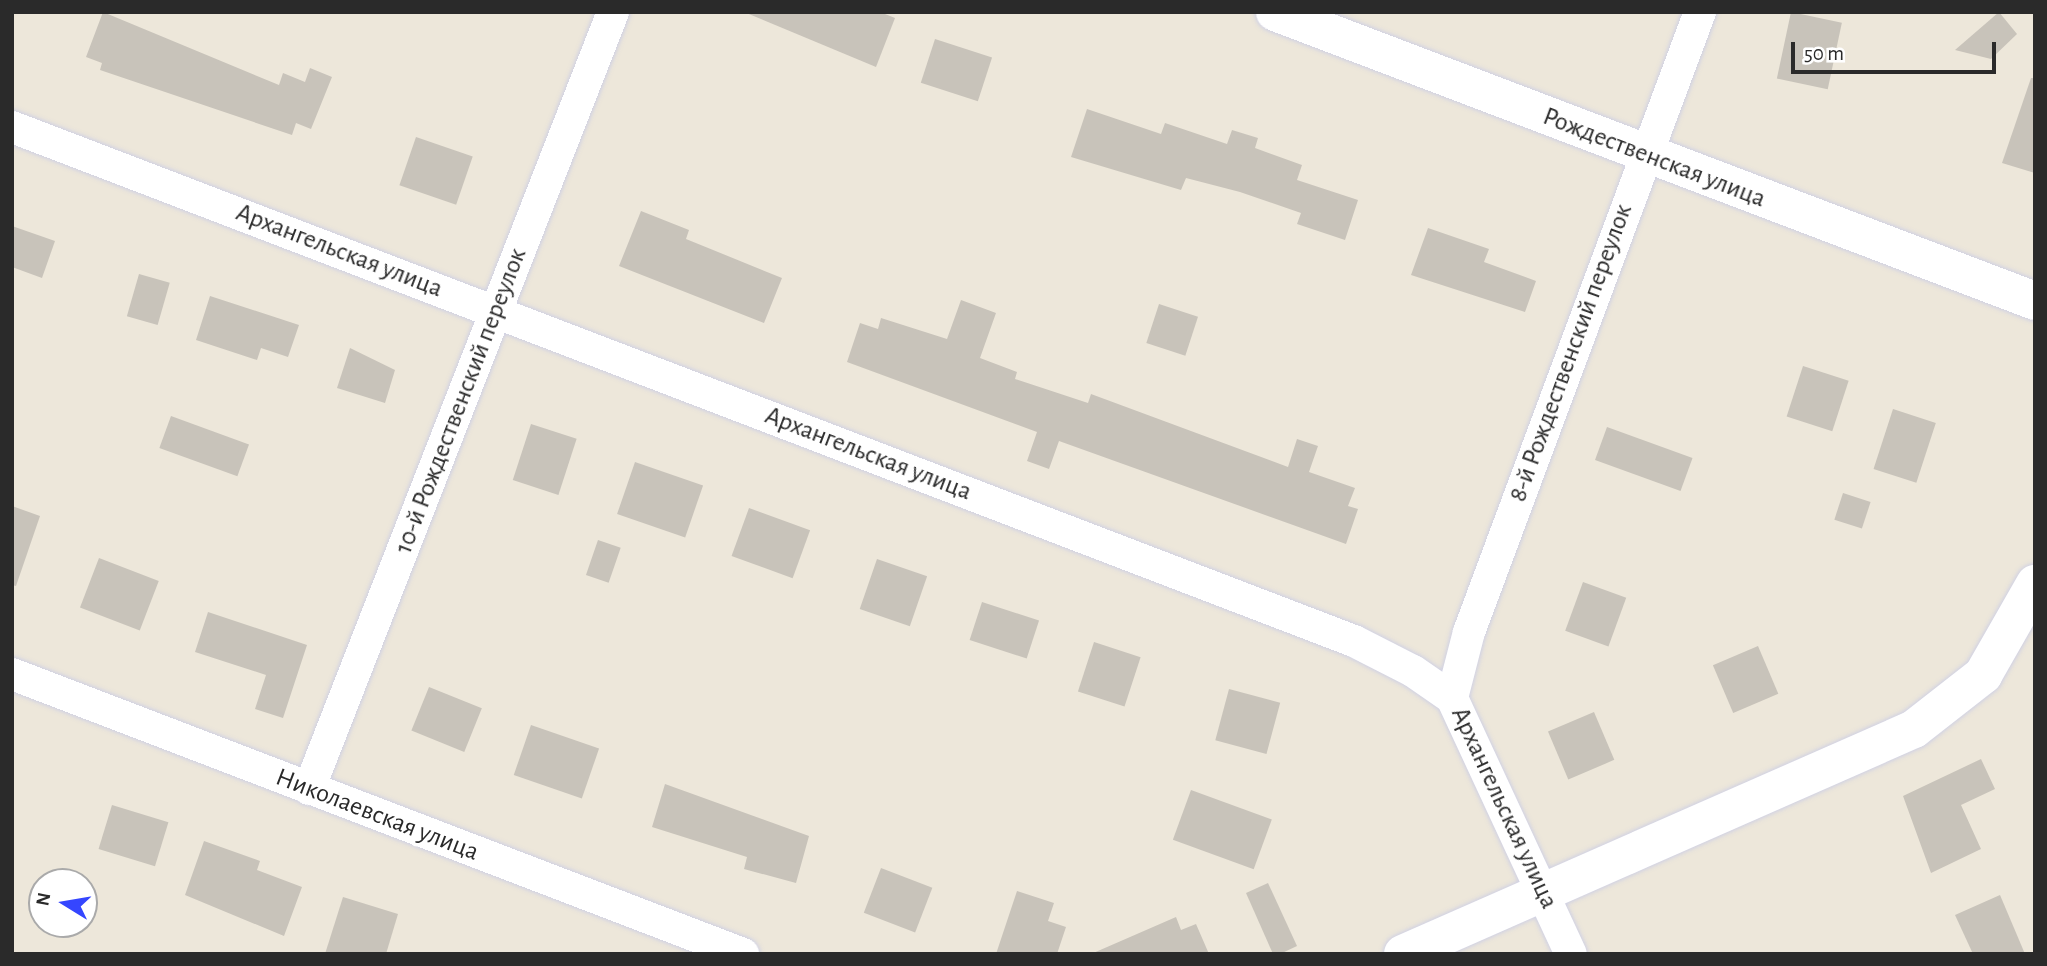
<!DOCTYPE html>
<meta charset="utf-8">
<style>
body{margin:0}
#map{position:relative;width:2047px;height:966px;overflow:hidden;background:#ede7da;font-family:"Alegreya Sans",sans-serif}
div>[style]{position:absolute}
.building>*{inset:0;background:#c8c3ba;transform-origin:0 0}
.roads{filter:drop-shadow(0 0 2px #d0d1e3) drop-shadow(0 0 2px #d0d1e3)}
.minor>*{height:32px;margin:-16px;padding:0 16px;transform-origin:16px;border-radius:16px;background:#fff}
.tertiary>*{height:38px;margin:-19px;padding:0 19px;transform-origin:19px;border-radius:19px;background:#fff}
.secondary>*{height:38px;margin:-19px;padding:0 19px;transform-origin:19px;border-radius:19px;background:#fff}
span{translate:-50% -50%;white-space:nowrap;text-align:center;line-height:1.15;-webkit-text-stroke:7px #fff;paint-order:stroke}
.street-label{font-size:26px;color:#2a2a2a}
.frame{position:absolute;inset:0;border:14px solid #2a2a2a;pointer-events:none}
.north{position:absolute;left:28px;top:868px;width:70px;height:70px;box-sizing:border-box;background:#fff;border:2px solid #aaa;border-radius:50%;rotate:281deg;font-size:19px;font-weight:700;line-height:28px;text-align:center;color:#2a2a2a}
.north::after{content:'';display:block;margin:auto;width:24px;height:32px;background:#3546ff;clip-path:polygon(50% 0,100% 100%,50% 72%,0 100%)}
.scale{position:absolute;left:1791px;top:42px;width:205px;height:32px;box-sizing:border-box;border:4px solid #2a2a2a;border-top:0;padding-left:9px;font-size:21px;line-height:24px;white-space:nowrap;color:#2a2a2a;-webkit-text-stroke:5px #fff;paint-order:stroke}
</style>
<div id="map">
<div class="building">
<div style="clip-path:polygon(103px 12px,279px 85px,283px 73px,305px 82px,310px 68px,332px 77px,311px 129px,296px 123px,292px 135px,100px 70px,102px 63px,86px 57px)"></div>
<div style="clip-path:polygon(744px 12px,880px 12px,895px 18px,876px 67px)"></div>
<div style="left:1791px;top:12px;width:52px;height:68px;rotate:12deg"></div>
<div style="clip-path:polygon(1999px 12px,2017px 34px,1991px 59px,1955px 50px)"></div>
<div style="left:935px;top:39px;width:60px;height:46px;rotate:18deg"></div>
<div style="clip-path:polygon(2031px 78px,2035px 78px,2035px 173px,2002px 163px)"></div>
<div style="clip-path:polygon(1087px 109px,1161px 134px,1165px 123px,1227px 144px,1232px 130px,1258px 138px,1255px 148px,1302px 165px,1297px 180px,1358px 200px,1345px 240px,1297px 224px,1301px 213px,1240px 192px,1186px 178px,1181px 190px,1071px 157px)"></div>
<div style="left:416px;top:137px;width:60px;height:51px;rotate:19deg"></div>
<div style="clip-path:polygon(641px 211px,689px 230px,686px 239px,782px 278px,764px 323px,619px 266px)"></div>
<div style="clip-path:polygon(12px 226px,55px 241px,42px 278px,12px 267px)"></div>
<div style="clip-path:polygon(1428px 228px,1489px 249px,1484px 262px,1536px 281px,1525px 312px,1411px 275px)"></div>
<div style="left:139px;top:274px;width:32px;height:44px;rotate:16deg"></div>
<div style="clip-path:polygon(210px 296px,299px 325px,288px 357px,261px 348px,257px 360px,196px 340px)"></div>
<div style="clip-path:polygon(961px 300px,996px 313px,980px 358px,1017px 372px,1015px 379px,1088px 403px,1091px 394px,1288px 467px,1297px 439px,1318px 446px,1309px 472px,1355px 488px,1348px 506px,1358px 509px,1346px 544px,1059px 441px,1049px 469px,1027px 461px,1037px 432px,847px 362px,860px 323px,878px 329px,881px 318px,947px 339px)"></div>
<div style="left:1159px;top:304px;width:41px;height:41px;rotate:18deg"></div>
<div style="clip-path:polygon(350px 348px,395px 370px,385px 403px,337px 388px)"></div>
<div style="left:1803px;top:366px;width:48px;height:53px;rotate:18deg"></div>
<div style="left:1893px;top:409px;width:45px;height:63px;rotate:18deg"></div>
<div style="left:171px;top:416px;width:83px;height:34px;rotate:20deg"></div>
<div style="left:531px;top:424px;width:48px;height:59px;rotate:18deg"></div>
<div style="left:1607px;top:427px;width:91px;height:35px;rotate:20deg"></div>
<div style="left:635px;top:462px;width:72px;height:55px;rotate:19deg"></div>
<div style="left:1843px;top:493px;width:29px;height:28px;rotate:18deg"></div>
<div style="clip-path:polygon(12px 506px,40px 516px,16px 586px,12px 585px)"></div>
<div style="left:749px;top:508px;width:65px;height:51px;rotate:20deg"></div>
<div style="left:598px;top:540px;width:24px;height:37px;rotate:19deg"></div>
<div style="left:99px;top:558px;width:64px;height:53px;rotate:21deg"></div>
<div style="left:877px;top:559px;width:53px;height:53px;rotate:19deg"></div>
<div style="left:1583px;top:582px;width:46px;height:52px;rotate:20deg"></div>
<div style="left:982px;top:602px;width:60px;height:40px;rotate:18deg"></div>
<div style="clip-path:polygon(208px 612px,307px 645px,283px 718px,255px 709px,266px 675px,195px 652px)"></div>
<div style="left:1094px;top:642px;width:49px;height:52px;rotate:18deg"></div>
<div style="left:1758px;top:646px;width:52px;height:49px;rotate:67deg"></div>
<div style="left:429px;top:687px;width:57px;height:47px;rotate:22deg"></div>
<div style="left:1229px;top:689px;width:53px;height:53px;rotate:15deg"></div>
<div style="left:1594px;top:712px;width:52px;height:50px;rotate:67deg"></div>
<div style="left:531px;top:725px;width:72px;height:53px;rotate:19deg"></div>
<div style="clip-path:polygon(1981px 759px,1995px 789px,1961px 805px,1981px 849px,1931px 873px,1903px 796px)"></div>
<div style="clip-path:polygon(665px 784px,809px 836px,796px 883px,744px 869px,747px 857px,652px 827px)"></div>
<div style="left:1191px;top:790px;width:86px;height:53px;rotate:20deg"></div>
<div style="left:112px;top:805px;width:59px;height:46px;rotate:17deg"></div>
<div style="clip-path:polygon(204px 841px,260px 861px,257px 870px,302px 887px,284px 936px,185px 895px)"></div>
<div style="left:881px;top:868px;width:55px;height:48px;rotate:21deg"></div>
<div style="clip-path:polygon(1268px 883px,1297px 946px,1280px 954px,1273px 954px,1246px 893px)"></div>
<div style="clip-path:polygon(1017px 891px,1054px 903px,1048px 921px,1066px 927px,1057px 954px,996px 954px)"></div>
<div style="clip-path:polygon(2000px 895px,2025px 954px,1973px 954px,1955px 915px)"></div>
<div style="clip-path:polygon(343px 897px,398px 914px,386px 954px,325px 954px)"></div>
<div style="clip-path:polygon(1176px 917px,1181px 930px,1196px 924px,1209px 954px,1091px 954px)"></div>
</div>
<div class="roads">
<div class="minor">
<div style="left:12px;top:127px;width:1437px;rotate:20.96deg"></div>
<div style="left:1354px;top:641px;width:66px;rotate:27deg"></div>
<div style="left:1413px;top:671px;width:47px;rotate:34.7deg"></div>
<div style="left:1452px;top:698px;width:282px;rotate:65.1deg"></div>
<div style="left:12px;top:674px;width:783px;rotate:20.96deg"></div>
<div style="left:1452px;top:698px;width:68px;rotate:-75.6deg"></div>
<div style="left:1469px;top:632px;width:662px;rotate:-69.57deg"></div>
<div style="left:309px;top:789px;width:834px;rotate:-68.63deg"></div>
</div>
<div class="tertiary">
<div style="left:1275px;top:12px;width:813px;rotate:20.82deg"></div>
</div>
<div class="secondary">
<div style="left:1403px;top:954px;width:558px;rotate:-23.76deg"></div>
<div style="left:1914px;top:729px;width:88px;rotate:-38deg"></div>
<div style="left:1983px;top:675px;width:105px;rotate:-60.3deg"></div>
</div>
</div>
<div class="street-label">
<span style="left:1654px;top:158px;rotate:21deg">Рождественская улица</span>
<span style="left:339px;top:251px;rotate:21deg">Архангельская улица</span>
<span style="left:1571px;top:353px;rotate:-70deg">8-й Рождественский переулок</span>
<span style="left:461px;top:401px;rotate:-69deg">10-й Рождественский переулок</span>
<span style="left:868px;top:454px;rotate:21deg">Архангельская улица</span>
<span style="left:1504px;top:808px;rotate:65deg">Архангельская улица</span>
<span style="left:377px;top:815px;rotate:21deg">Николаевская улица</span>
</div>
<div class="frame"></div>
<div class="north">N</div>
<div class="scale">50 m</div>
</div>
